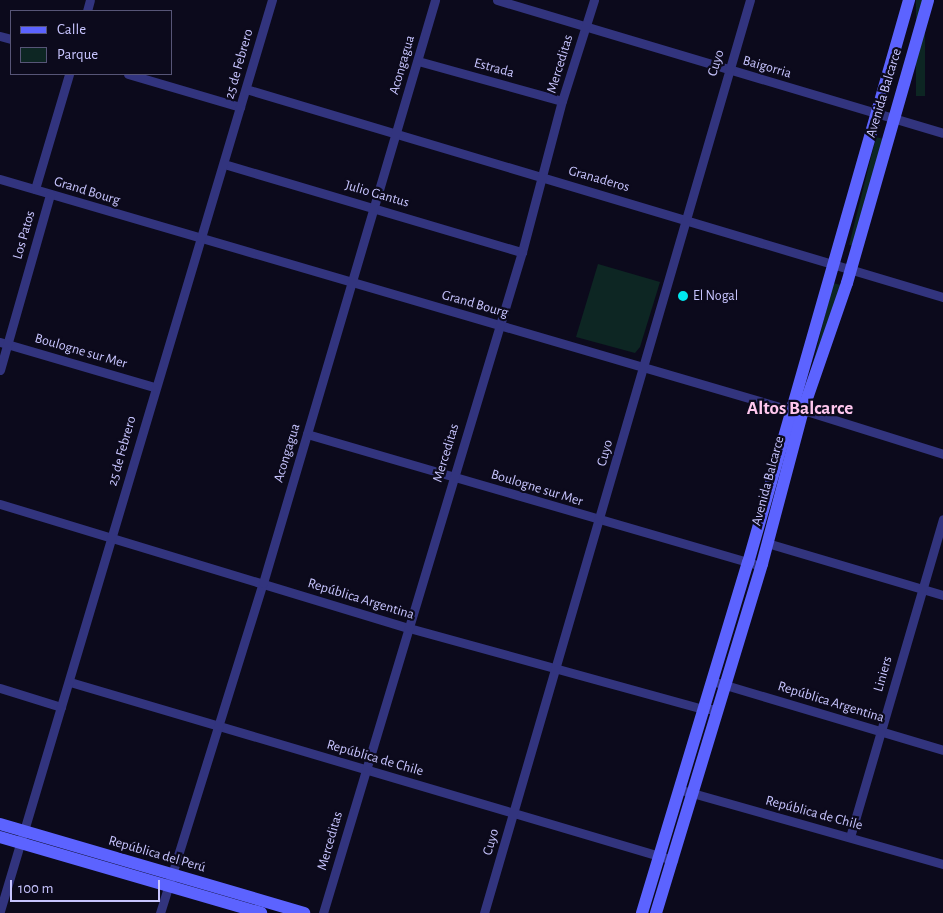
<!DOCTYPE html>
<meta charset="utf-8">
<style>
body{margin:0}
#map{position:relative;width:943px;height:913px;overflow:hidden;background:#0c0a1c;font-family:"Alegreya Sans",sans-serif}
div>[style]{position:absolute}
.green>*{inset:0;background:#0d2623;transform-origin:0 0}
.minor>*{height:9px;margin:-4.5px;padding:0 4.5px;transform-origin:4.5px;border-radius:4.5px;background:#32347e}
.secondary>*{height:12px;margin:-6px;padding:0 6px;transform-origin:6px;border-radius:6px;background:#5c63ff}
.dots>*{width:14px;height:14px;translate:-50% -50%;box-sizing:border-box;border:2px solid #0c0a1c;border-radius:50%}
span{translate:-50% -50%;white-space:nowrap;text-align:center;line-height:1.15;-webkit-text-stroke:4.5px #0c0a1c;paint-order:stroke}
.street-label{font-size:14px;color:#c8c5ff}
.poi-label{font-size:14px;color:#c8c5ff}
.left{translate:0 -50%;text-align:left}
.district-label{font-size:19px;color:#ffc7ee;font-weight:700}
.legend{position:absolute;left:10px;top:10px;width:162px;height:65px;box-sizing:border-box;background:#0c0a1c;border:1px solid #575577;margin:0;padding:6px 9px;list-style:none;font-size:15px;color:#c8c5ff}
.legend li{display:flex;align-items:center;gap:10px;height:25px}
.legend b{width:25px;border:1px solid #575577}
.scale{position:absolute;left:10px;top:880px;width:150px;height:22px;box-sizing:border-box;border:2px solid #c8c5ff;border-top:0;padding-left:6px;font-size:15px;line-height:18px;white-space:nowrap;color:#c8c5ff;-webkit-text-stroke:4px #0c0a1c;paint-order:stroke}
</style>
<div id="map">
<div class="green">
<div style="left:916px;top:0;width:9px;height:96px"></div>
<div style="left:876px;top:137px;width:8px;height:111px;rotate:14deg"></div>
<div style="clip-path:polygon(598px 264px,660px 282px,640px 347px,635px 353px,576px 337px)"></div>
<div style="left:833px;top:283px;width:8px;height:111px;rotate:14deg"></div>
</div>
<div class="minor">
<div style="left:497px;top:0;width:465px;rotate:16.6deg"></div>
<div style="left:87px;top:11px;width:11px;rotate:-75deg"></div>
<div style="left:0;top:36px;width:11px;rotate:15deg"></div>
<div style="left:418px;top:61px;width:149px;rotate:15.5deg"></div>
<div style="left:128px;top:74px;width:117px;rotate:16.4deg"></div>
<div style="left:246px;top:89px;width:727px;rotate:16.62deg"></div>
<div style="left:224px;top:164px;width:311px;rotate:16.5deg"></div>
<div style="left:0;top:179px;width:823px;rotate:16.3deg"></div>
<div style="left:790px;top:410px;width:13px"></div>
<div style="left:803px;top:410px;width:147px;rotate:17.4deg"></div>
<div style="left:35px;top:189px;width:120px;rotate:-73.5deg"></div>
<div style="left:0;top:342px;width:160px;rotate:16.3deg"></div>
<div style="left:0;top:370px;width:183px;rotate:-74.1deg"></div>
<div style="left:307px;top:434px;width:466px;rotate:16.2deg"></div>
<div style="left:0;top:504px;width:427px;rotate:16.9deg"></div>
<div style="left:409px;top:628px;width:305px;rotate:15.4deg"></div>
<div style="left:703px;top:709px;width:13px"></div>
<div style="left:767px;top:543px;width:184px;rotate:16.5deg"></div>
<div style="left:712px;top:681px;width:241px;rotate:16.6deg"></div>
<div style="left:70px;top:682px;width:629px;rotate:16.45deg"></div>
<div style="left:0;top:688px;width:64px;rotate:17.3deg"></div>
<div style="left:678px;top:789px;width:275px;rotate:15.8deg"></div>
<div style="left:850px;top:837px;width:331px;rotate:-73.7deg"></div>
<div style="left:0;top:911px;width:951px;rotate:-73.38deg"></div>
<div style="left:160px;top:913px;width:346px;rotate:-72.7deg"></div>
<div style="left:263px;top:583px;width:608px;rotate:-73.56deg"></div>
<div style="left:323px;top:913px;width:690px;rotate:-73.25deg"></div>
<div style="left:522px;top:252px;width:156px;rotate:-75.2deg"></div>
<div style="left:562px;top:101px;width:106px;rotate:-72.4deg"></div>
<div style="left:484px;top:913px;width:951px;rotate:-73.76deg"></div>
</div>
<div class="secondary">
<div style="left:0;top:824px;width:317px;rotate:16.3deg"></div>
<div style="left:0;top:837px;width:272px;rotate:16.2deg"></div>
<div style="left:642px;top:913px;width:366px;rotate:-73.2deg"></div>
<div style="left:748px;top:563px;width:586px;rotate:-74.04deg"></div>
<div style="left:656px;top:913px;width:365px;rotate:-73.1deg"></div>
<div style="left:762px;top:564px;width:159px;rotate:-75.1deg"></div>
<div style="left:803px;top:410px;width:134px;rotate:-70.9deg"></div>
<div style="left:847px;top:283px;width:294px;rotate:-74deg"></div>
</div>
<div class="dots">
<div style="left:683px;top:296px;background:#00e8f0"></div>
</div>
<div class="street-label">
<span style="left:716px;top:63px;rotate:-73deg">Cuyo</span>
<span style="left:239px;top:64px;rotate:-74deg">25 de Febrero</span>
<span style="left:560px;top:64px;rotate:-73deg">Merceditas</span>
<span style="left:402px;top:65px;rotate:-74deg">Acongagua</span>
<span style="left:767px;top:67px;rotate:16deg">Baigorria</span>
<span style="left:494px;top:68px;rotate:15deg">Estrada</span>
<span style="left:884px;top:93px;rotate:-73deg">Avenida Balcarce</span>
<span style="left:599px;top:179px;rotate:16deg">Granaderos</span>
<span style="left:87px;top:191px;rotate:17deg">Grand Bourg</span>
<span style="left:377px;top:194px;rotate:16deg">Julio Gantus</span>
<span style="left:24px;top:235px;rotate:-74deg">Los Patos</span>
<span style="left:475px;top:304px;rotate:16deg">Grand Bourg</span>
<span style="left:81px;top:351px;rotate:16deg">Boulogne sur Mer</span>
<span style="left:122px;top:451px;rotate:-74deg">25 de Febrero</span>
<span style="left:287px;top:453px;rotate:-73deg">Acongagua</span>
<span style="left:446px;top:453px;rotate:-73deg">Merceditas</span>
<span style="left:605px;top:453px;rotate:-75deg">Cuyo</span>
<span style="left:768px;top:481px;rotate:-75deg">Avenida Balcarce</span>
<span style="left:537px;top:488px;rotate:17deg">Boulogne sur Mer</span>
<span style="left:361px;top:599px;rotate:17deg">República Argentina</span>
<span style="left:883px;top:674px;rotate:-74deg">Liniers</span>
<span style="left:831px;top:702px;rotate:17deg">República Argentina</span>
<span style="left:375px;top:758px;rotate:16deg">República de Chile</span>
<span style="left:814px;top:813px;rotate:15deg">República de Chile</span>
<span style="left:330px;top:841px;rotate:-74deg">Merceditas</span>
<span style="left:491px;top:842px;rotate:-74deg">Cuyo</span>
<span style="left:157px;top:854px;rotate:16deg">República del Perú</span>
</div>
<div class="poi-label">
<span class="left" style="left:693px;top:296px">El Nogal</span>
</div>
<div class="district-label">
<span style="left:800px;top:409px">Altos Balcarce</span>
</div>
<ul class="legend">
<li><b style="height:6px;background:#5c63ff"></b>Calle</li>
<li><b style="height:14px;background:#0d2623"></b>Parque</li>
</ul>
<div class="scale">100 m</div>
</div>
